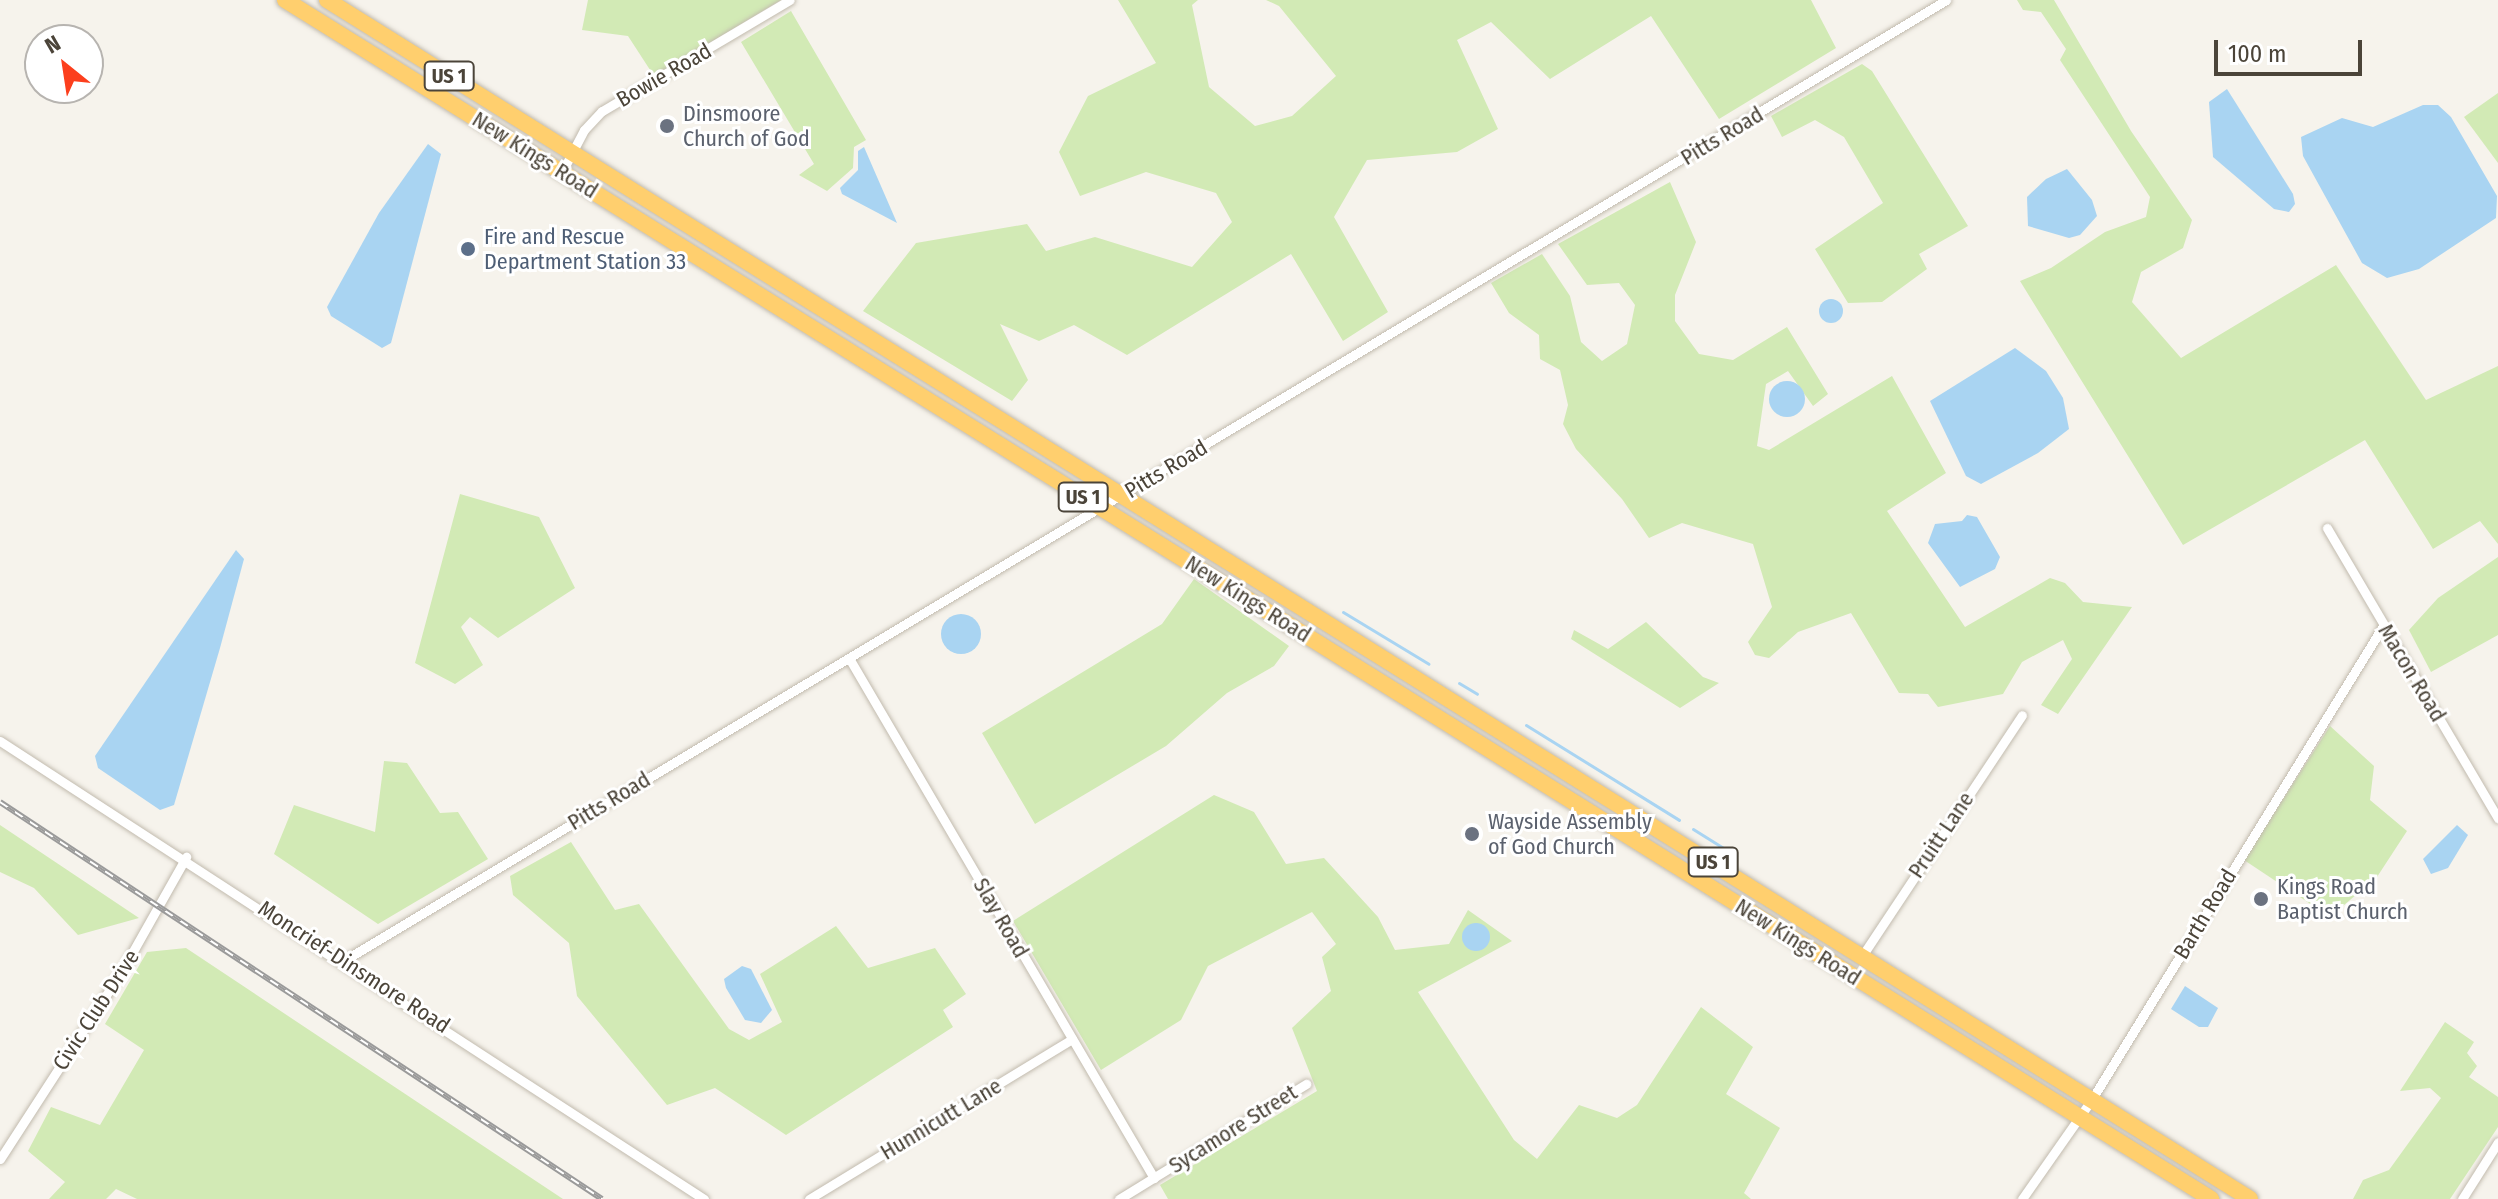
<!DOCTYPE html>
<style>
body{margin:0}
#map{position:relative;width:2498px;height:1199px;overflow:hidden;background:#f6f3ec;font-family:"Fira Sans Condensed",sans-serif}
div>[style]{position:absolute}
.green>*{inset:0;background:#d2eab5}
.water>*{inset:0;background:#a9d4f2}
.round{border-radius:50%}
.stream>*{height:3px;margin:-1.5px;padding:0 1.5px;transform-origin:1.5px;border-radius:1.5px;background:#a9d4f2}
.roads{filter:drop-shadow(0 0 2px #c2bbae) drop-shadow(0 0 2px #c2bbae)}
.street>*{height:9px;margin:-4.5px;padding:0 4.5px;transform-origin:4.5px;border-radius:4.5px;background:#fff}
.highway>*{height:16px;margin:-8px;padding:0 8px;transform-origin:8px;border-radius:8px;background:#ffcf6e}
.rail>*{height:6px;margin-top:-3px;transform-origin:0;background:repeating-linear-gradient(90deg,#fff 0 9px,#9a9a9a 0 18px);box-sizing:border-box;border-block:2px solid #9a9a9a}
.dots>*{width:22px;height:22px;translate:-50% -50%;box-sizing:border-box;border:4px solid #fff;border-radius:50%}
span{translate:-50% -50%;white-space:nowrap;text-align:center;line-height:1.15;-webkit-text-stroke:6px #fff;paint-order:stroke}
.shield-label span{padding:2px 6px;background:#fff;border:2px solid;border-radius:6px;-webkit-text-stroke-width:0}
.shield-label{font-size:20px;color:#4b4439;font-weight:700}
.street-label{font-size:22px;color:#4b4439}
.worship-label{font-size:22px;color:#5b616d}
.left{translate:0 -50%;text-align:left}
.service-label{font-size:22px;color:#4e5e75}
.north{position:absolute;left:24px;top:24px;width:80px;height:80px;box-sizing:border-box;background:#fff;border:2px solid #b7b4b0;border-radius:50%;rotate:330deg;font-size:22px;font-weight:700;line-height:32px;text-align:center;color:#4b4439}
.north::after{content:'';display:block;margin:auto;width:28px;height:36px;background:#fc3f1d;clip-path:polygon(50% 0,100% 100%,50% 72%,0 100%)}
.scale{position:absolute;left:2214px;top:40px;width:148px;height:36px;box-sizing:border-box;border:4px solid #4b4439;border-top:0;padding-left:10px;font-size:24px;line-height:28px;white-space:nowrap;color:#4b4439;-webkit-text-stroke:6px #fff;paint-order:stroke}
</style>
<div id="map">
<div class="green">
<div style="clip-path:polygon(588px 0,781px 0,654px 76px,628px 36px,582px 30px)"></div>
<div style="clip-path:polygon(1118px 0,1198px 0,1192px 5px,1209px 87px,1255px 126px,1292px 116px,1336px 76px,1279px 6px,1266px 0,1811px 0,1836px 48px,1719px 119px,1651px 16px,1550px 79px,1491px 22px,1457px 40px,1498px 129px,1457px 152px,1367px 160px,1334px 217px,1388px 312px,1343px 341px,1291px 254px,1127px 355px,1074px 325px,1039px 341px,1000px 324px,1028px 380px,1012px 401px,863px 311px,916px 243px,1027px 224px,1046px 251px,1095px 237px,1192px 267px,1232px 222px,1216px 193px,1146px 172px,1080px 196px,1059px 152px,1088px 96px,1156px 63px)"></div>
<div style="clip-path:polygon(2017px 0,2054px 0,2131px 131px,2192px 220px,2183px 248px,2141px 272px,2132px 302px,2181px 358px,2336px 265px,2426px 400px,2498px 366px,2498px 544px,2480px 521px,2433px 549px,2365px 440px,2183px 545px,2020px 281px,2051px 268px,2105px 232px,2146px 217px,2150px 197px,2060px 60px,2066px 49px,2041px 12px,2023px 10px)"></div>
<div style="clip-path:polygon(791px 11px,866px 140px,854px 147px,853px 168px,827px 191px,799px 175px,814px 164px,741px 42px)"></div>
<div style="clip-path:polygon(1862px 64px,1872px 71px,1968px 226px,1919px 254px,1927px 269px,1882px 302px,1848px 303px,1815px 249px,1883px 203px,1844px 137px,1815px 120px,1782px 137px,1771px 116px)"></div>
<div style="clip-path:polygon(2498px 93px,2498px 163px,2464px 117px)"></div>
<div style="clip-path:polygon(1670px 182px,1696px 242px,1675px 295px,1675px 321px,1699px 354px,1733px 360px,1787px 327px,1828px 394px,1813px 406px,1788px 371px,1766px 384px,1757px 446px,1769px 450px,1892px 376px,1946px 473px,1887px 511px,1965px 627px,2050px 578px,2065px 583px,2083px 602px,2132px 607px,2058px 714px,2041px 705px,2072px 659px,2063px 640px,2022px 662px,2003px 694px,1938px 707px,1928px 694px,1899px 693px,1851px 613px,1798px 632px,1769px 658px,1755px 655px,1748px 642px,1772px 607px,1753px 544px,1682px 523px,1649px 538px,1622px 499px,1576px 449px,1563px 424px,1568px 405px,1560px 370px,1540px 359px,1539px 335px,1509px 313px,1491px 283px,1542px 254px,1570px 296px,1581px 342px,1602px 361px,1627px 344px,1635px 305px,1619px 283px,1587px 285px,1558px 244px)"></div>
<div style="clip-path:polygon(460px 494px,539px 517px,575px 588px,498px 638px,470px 617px,461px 627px,483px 665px,455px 684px,415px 663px)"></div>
<div style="clip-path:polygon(2498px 557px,2498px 635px,2431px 672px,2409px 630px,2438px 598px)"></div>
<div style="clip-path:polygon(1194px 579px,1289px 646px,1274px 666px,1227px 693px,1166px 746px,1035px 824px,982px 733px,1162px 624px)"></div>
<div style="clip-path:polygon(1646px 622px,1703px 677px,1719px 683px,1680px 708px,1571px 639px,1574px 630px,1608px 649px)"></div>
<div style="clip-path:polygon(2330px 726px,2374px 766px,2370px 800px,2407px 831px,2377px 877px,2330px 917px,2244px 860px)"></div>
<div style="clip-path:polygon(384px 761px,407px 763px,440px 813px,458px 812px,488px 859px,378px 924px,274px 854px,294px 805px,375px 832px)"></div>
<div style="clip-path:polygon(1214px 795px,1254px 812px,1286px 864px,1324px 858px,1378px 917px,1395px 950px,1449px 944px,1468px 910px,1512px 941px,1418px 992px,1514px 1140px,1537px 1159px,1579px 1105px,1617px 1118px,1637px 1105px,1701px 1007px,1753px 1047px,1726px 1094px,1780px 1128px,1744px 1193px,1751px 1199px,1168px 1199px,1160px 1185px,1317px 1091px,1292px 1028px,1331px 991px,1322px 957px,1336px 944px,1312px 912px,1208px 966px,1181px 1020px,1101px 1070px,1013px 921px)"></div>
<div style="clip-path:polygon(0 825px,139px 918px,78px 935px,34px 888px,0 872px)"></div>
<div style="clip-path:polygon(571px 842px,615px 910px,639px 904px,729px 1029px,749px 1040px,782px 1022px,760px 974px,836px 926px,868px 968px,935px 948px,966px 994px,943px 1010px,953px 1027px,786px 1135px,715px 1088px,667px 1105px,577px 996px,569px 943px,513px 895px,510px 876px)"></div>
<div style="clip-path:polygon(186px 948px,563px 1199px,137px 1199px,116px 1189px,106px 1199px,49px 1199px,65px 1182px,28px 1151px,51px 1107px,100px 1125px,144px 1050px,105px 1024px,147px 952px)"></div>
<div style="clip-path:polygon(2445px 1022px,2474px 1042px,2467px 1053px,2477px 1066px,2469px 1077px,2498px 1097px,2498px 1127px,2450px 1199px,2353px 1199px,2363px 1180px,2389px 1170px,2441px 1098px,2430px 1088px,2400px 1091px)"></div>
</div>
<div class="water">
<div style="clip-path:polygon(2227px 89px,2293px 194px,2295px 204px,2289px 212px,2274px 209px,2213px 157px,2209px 102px)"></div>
<div style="clip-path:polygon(2423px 105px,2438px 105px,2451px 117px,2497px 196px,2496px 218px,2419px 269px,2387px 278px,2362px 263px,2303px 156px,2301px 137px,2342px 118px,2373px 127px)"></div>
<div style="clip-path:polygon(428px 144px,441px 154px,391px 343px,382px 348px,331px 316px,327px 307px,379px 213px)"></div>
<div style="clip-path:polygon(864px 147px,894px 216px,897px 223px,842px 194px,840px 188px,858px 170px,858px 151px)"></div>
<div style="clip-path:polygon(2067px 169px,2092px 200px,2097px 216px,2080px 235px,2069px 238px,2028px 226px,2027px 197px,2046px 179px)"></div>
<div class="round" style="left:1819px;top:299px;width:24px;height:24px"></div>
<div style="clip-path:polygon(2015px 348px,2046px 371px,2063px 398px,2069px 429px,2038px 453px,1981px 484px,1966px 476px,1930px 401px)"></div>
<div class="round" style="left:1769px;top:381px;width:36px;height:36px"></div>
<div style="clip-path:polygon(1967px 515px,1977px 517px,2000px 557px,1995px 569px,1960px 587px,1928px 543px,1935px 524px,1962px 521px)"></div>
<div style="clip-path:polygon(236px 550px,244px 559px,220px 648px,174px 805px,160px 810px,98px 768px,95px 756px)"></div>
<div class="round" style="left:941px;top:614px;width:40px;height:40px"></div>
<div style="clip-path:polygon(2457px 825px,2468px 835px,2448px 868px,2431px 874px,2423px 859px)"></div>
<div class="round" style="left:1462px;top:923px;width:28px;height:28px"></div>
<div style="clip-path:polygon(742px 966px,751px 969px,772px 1010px,761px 1023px,745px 1020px,726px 988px,724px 979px)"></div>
<div style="clip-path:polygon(2185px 986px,2218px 1008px,2208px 1027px,2199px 1027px,2171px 1009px)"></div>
</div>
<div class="stream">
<div style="left:1343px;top:612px;width:100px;rotate:31.2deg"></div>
<div style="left:1459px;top:683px;width:21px;rotate:31deg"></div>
<div style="left:1526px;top:725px;width:180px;rotate:31.8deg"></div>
<div style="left:1693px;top:829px;width:51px;rotate:32.1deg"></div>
</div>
<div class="roads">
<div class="street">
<div style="left:562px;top:172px;width:47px;rotate:-62.4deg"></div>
<div style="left:584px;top:130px;width:26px;rotate:-47deg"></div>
<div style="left:602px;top:111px;width:218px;rotate:-30.6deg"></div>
<div style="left:2327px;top:528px;width:337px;rotate:59.5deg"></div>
<div style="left:849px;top:658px;width:603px;rotate:59.61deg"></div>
<div style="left:0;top:741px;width:840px;rotate:33.05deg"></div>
<div style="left:1862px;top:956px;width:289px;rotate:-56.4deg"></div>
<div style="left:343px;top:961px;width:1869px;rotate:-30.94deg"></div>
<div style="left:0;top:1159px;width:226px;rotate:-57.1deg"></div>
<div style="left:123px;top:969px;width:129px;rotate:-60.6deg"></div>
<div style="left:809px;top:1199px;width:308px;rotate:-31.3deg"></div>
<div style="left:1119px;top:1199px;width:220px;rotate:-31.6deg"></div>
<div style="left:2022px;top:1199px;width:122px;rotate:-55deg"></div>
<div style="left:2092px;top:1099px;width:555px;rotate:-58.4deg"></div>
<div style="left:2462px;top:1199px;width:67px;rotate:-57.7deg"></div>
</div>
<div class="highway">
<div style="left:285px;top:0;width:2269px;rotate:31.9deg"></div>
<div style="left:327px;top:0;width:2266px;rotate:31.94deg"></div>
</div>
</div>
<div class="rail">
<div style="left:0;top:802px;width:721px;rotate:33.4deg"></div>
</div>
<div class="dots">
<div style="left:667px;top:126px;background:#6b7280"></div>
<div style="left:468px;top:249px;background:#5c6f8a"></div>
<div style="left:1472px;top:834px;background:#6b7280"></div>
<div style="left:2261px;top:899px;background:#6b7280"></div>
</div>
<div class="shield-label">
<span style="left:449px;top:76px">US 1</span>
<span style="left:1083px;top:497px">US 1</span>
<span style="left:1713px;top:862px">US 1</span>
</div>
<div class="street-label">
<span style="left:664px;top:75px;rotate:-30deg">Bowie Road</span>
<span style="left:1722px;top:136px;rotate:-31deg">Pitts Road</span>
<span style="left:535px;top:155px;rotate:32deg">New Kings Road</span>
<span style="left:1166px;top:469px;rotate:-31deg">Pitts Road</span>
<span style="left:1248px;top:599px;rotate:32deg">New Kings Road</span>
<span style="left:2412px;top:673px;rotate:59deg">Macon Road</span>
<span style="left:609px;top:801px;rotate:-31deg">Pitts Road</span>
<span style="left:1941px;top:835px;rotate:-56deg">Pruitt Lane</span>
<span style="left:2205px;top:914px;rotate:-59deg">Barth Road</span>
<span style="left:1001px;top:918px;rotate:60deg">Slay Road</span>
<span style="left:1798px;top:942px;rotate:32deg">New Kings Road</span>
<span style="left:354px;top:967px;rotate:33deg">Moncrief-Dinsmore Road</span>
<span style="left:96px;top:1010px;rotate:-57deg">Civic Club Drive</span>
<span style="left:941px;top:1119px;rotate:-31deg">Hunnicutt Lane</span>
<span style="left:1233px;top:1129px;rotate:-32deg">Sycamore Street</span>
</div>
<div class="worship-label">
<span class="left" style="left:683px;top:126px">Dinsmoore<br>Church of God</span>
<span class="left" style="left:1488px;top:834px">Wayside Assembly<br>of God Church</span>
<span class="left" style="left:2277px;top:899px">Kings Road<br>Baptist Church</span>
</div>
<div class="service-label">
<span class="left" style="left:484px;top:249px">Fire and Rescue<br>Department Station 33</span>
</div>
<div class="north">N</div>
<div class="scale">100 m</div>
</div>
